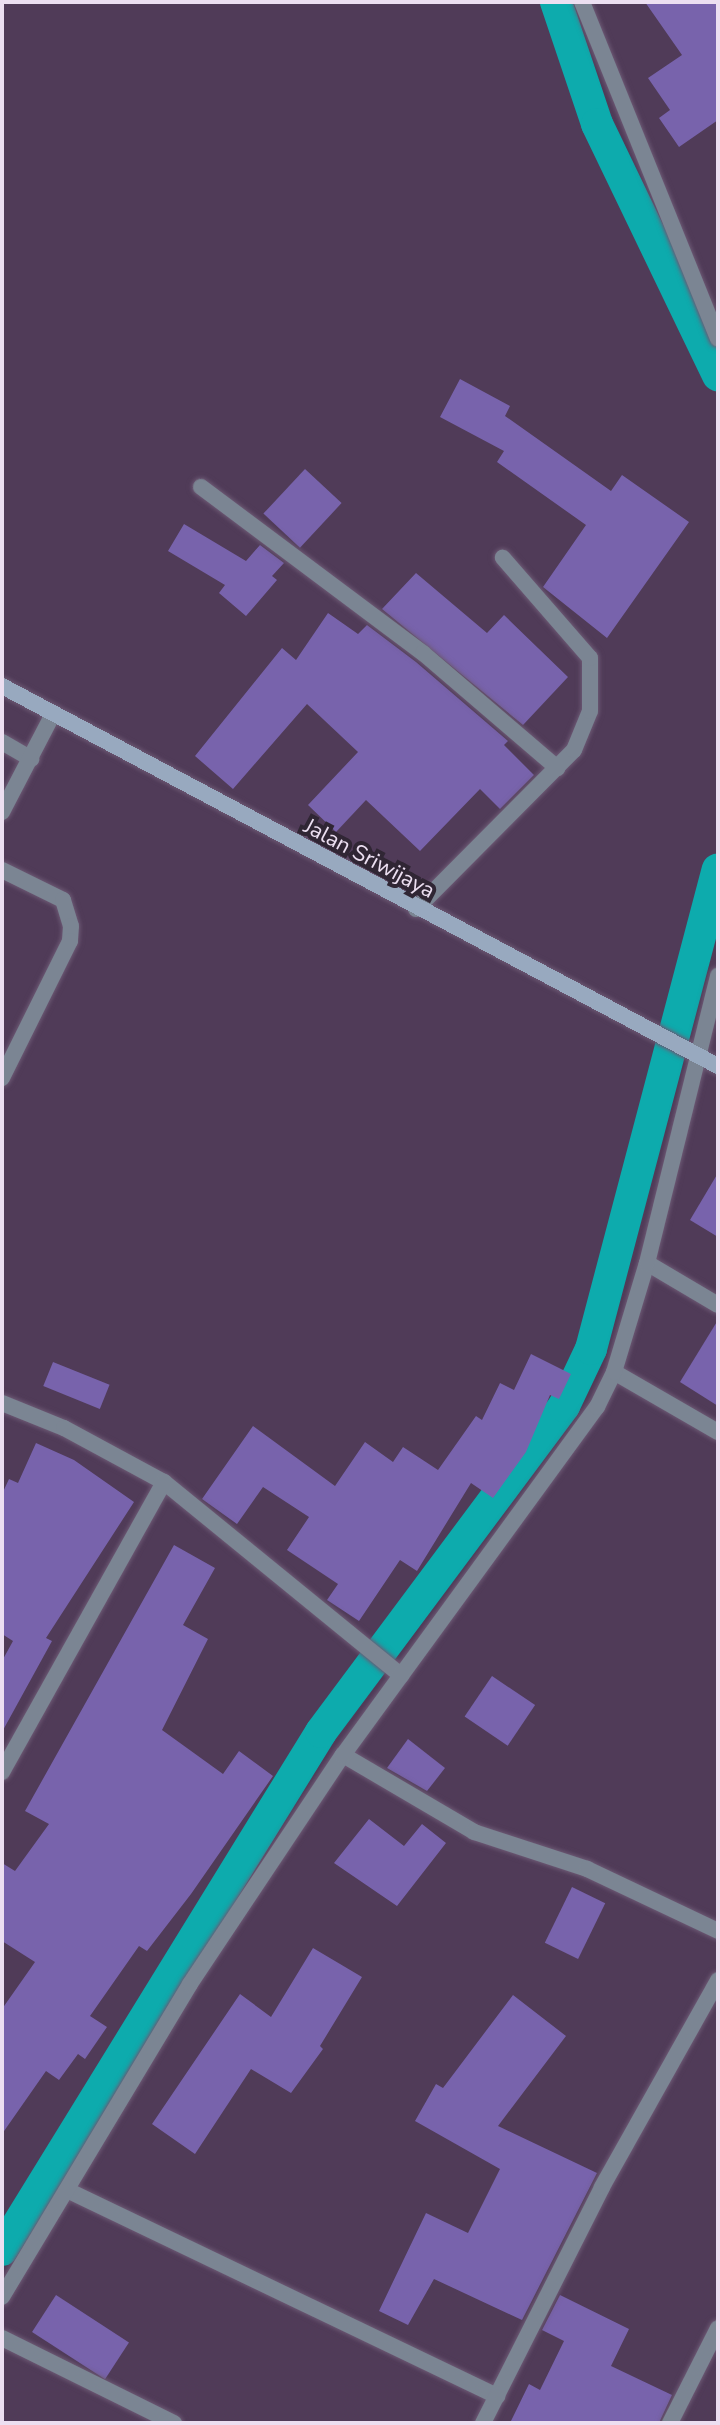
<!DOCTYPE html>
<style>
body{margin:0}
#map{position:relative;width:720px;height:2425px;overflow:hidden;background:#503b58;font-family:"Nunito Sans",sans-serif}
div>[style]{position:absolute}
.canal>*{height:32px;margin:-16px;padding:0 16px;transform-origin:16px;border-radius:16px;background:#0dabad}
.building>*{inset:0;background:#7863ac;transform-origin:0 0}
.roads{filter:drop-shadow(0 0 2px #6c5974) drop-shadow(0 0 2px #6c5974)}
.street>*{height:16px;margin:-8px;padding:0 8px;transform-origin:8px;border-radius:8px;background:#7b8593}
.secondary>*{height:16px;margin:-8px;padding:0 8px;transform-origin:8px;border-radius:8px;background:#98a9bf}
span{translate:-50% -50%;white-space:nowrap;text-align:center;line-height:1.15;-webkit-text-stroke:8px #302634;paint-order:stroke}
.street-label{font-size:22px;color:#ecdff1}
.frame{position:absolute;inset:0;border:4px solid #ecdff1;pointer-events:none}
</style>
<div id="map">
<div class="canal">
<div style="left:556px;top:2px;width:129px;rotate:71.4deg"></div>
<div style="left:597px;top:124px;width:279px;rotate:64.3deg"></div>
<div style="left:2px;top:2250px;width:608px;rotate:-58.37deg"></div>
<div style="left:321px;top:1732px;width:407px;rotate:-53.3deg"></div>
<div style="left:564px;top:1406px;width:63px;rotate:-64.7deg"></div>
<div style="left:591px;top:1349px;width:496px;rotate:-75.2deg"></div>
</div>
<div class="building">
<div style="clip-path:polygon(645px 2px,718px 2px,718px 120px,679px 147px,659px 118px,670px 110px,648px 78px,682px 55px)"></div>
<div style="clip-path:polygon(460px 379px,510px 406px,505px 416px,611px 491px,622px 475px,689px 522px,607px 638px,543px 587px,586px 525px,497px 462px,504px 451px,440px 417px)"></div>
<div style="left:305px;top:469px;width:50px;height:61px;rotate:43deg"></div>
<div style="clip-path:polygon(184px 524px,246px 561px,260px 545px,284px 563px,272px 576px,277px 580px,246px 616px,219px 593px,225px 585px,168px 551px)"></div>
<div style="clip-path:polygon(416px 573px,487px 633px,504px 615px,568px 677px,523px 725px,382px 609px)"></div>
<div style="clip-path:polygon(328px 613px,358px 634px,367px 625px,416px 662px,508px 741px,504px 745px,534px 775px,500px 809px,480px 789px,420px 851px,366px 800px,336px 832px,308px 805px,358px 752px,307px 704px,233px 789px,195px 756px,282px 648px,296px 660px)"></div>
<div style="clip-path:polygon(718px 1173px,718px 1237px,690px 1220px)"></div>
<div style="clip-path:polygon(718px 1320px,718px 1406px,680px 1382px)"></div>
<div style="clip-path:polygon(531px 1354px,571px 1374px,559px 1399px,550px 1395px,526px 1452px,493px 1498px,471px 1483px,417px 1571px,400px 1560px,359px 1621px,327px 1600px,338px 1584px,287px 1550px,309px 1517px,263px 1487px,237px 1524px,202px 1499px,253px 1426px,335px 1486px,365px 1442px,393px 1462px,403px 1447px,438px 1470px,476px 1416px,482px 1420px,500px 1383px,514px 1390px)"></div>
<div style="left:53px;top:1362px;width:61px;height:26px;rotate:22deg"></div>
<div style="clip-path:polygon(36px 1443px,74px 1460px,134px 1502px,46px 1638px,52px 1641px,2px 1732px,2px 1661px,13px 1641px,2px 1634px,2px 1494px,9px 1479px,18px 1483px)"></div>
<div style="clip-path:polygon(174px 1545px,215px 1568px,183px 1625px,208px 1639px,162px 1730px,223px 1774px,239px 1751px,273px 1776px,191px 1894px,147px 1951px,139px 1946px,90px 2016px,107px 2027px,85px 2059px,78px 2054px,59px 2080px,46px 2071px,2px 2134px,2px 2009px,35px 1962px,2px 1941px,2px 1863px,15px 1871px,49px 1824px,25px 1811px)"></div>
<div style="left:492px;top:1676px;width:52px;height:49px;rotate:34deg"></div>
<div style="clip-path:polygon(408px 1739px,445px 1768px,427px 1791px,387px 1768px)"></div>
<div style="clip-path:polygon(369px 1819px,404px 1846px,422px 1824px,446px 1843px,397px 1906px,334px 1863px)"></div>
<div style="left:572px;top:1887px;width:37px;height:62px;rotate:26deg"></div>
<div style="clip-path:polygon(313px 1948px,362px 1977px,320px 2046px,323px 2049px,291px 2093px,251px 2069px,195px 2154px,152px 2124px,240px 1994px,271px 2017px)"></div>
<div style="clip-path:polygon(513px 1995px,566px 2036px,498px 2126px,597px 2173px,522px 2320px,434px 2279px,408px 2325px,379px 2311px,426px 2213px,468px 2233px,500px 2169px,415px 2121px,436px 2084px,443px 2088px)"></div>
<div style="left:56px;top:2295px;width:87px;height:44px;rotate:33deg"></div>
<div style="clip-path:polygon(560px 2295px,629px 2329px,611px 2366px,672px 2395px,659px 2423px,510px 2423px,529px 2384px,540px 2390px,564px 2341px,542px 2330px)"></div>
</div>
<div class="roads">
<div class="street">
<div style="left:582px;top:2px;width:363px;rotate:68deg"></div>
<div style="left:201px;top:487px;width:277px;rotate:36.8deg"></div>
<div style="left:423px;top:653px;width:177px;rotate:40.6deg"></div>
<div style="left:2px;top:742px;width:34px;rotate:30deg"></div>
<div style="left:2px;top:812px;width:110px;rotate:-62.5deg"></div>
<div style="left:2px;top:870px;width:68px;rotate:26.2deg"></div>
<div style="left:63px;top:900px;width:27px;rotate:73deg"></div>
<div style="left:71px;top:926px;width:15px;rotate:94deg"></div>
<div style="left:70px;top:941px;width:153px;rotate:116.4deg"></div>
<div style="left:416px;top:909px;width:224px;rotate:-45.2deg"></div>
<div style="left:574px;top:750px;width:42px;rotate:-67.7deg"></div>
<div style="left:590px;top:711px;width:53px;rotate:-90deg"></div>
<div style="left:590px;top:658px;width:133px;rotate:-131deg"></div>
<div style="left:647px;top:1263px;width:82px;rotate:30.6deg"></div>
<div style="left:614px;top:1372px;width:120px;rotate:30deg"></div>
<div style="left:2px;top:1403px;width:67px;rotate:22deg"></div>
<div style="left:64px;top:1428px;width:114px;rotate:28.4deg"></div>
<div style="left:164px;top:1482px;width:306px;rotate:39.2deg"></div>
<div style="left:343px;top:1755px;width:152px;rotate:30.4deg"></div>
<div style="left:474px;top:1832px;width:119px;rotate:18.1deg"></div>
<div style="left:587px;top:1869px;width:145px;rotate:25.3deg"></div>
<div style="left:2px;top:1772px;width:332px;rotate:-60.8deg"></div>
<div style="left:69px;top:2191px;width:475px;rotate:25.6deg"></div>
<div style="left:2px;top:2297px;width:365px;rotate:-59deg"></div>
<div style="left:190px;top:1984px;width:275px;rotate:-56.3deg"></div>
<div style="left:343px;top:1755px;width:431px;rotate:-53.9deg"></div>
<div style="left:597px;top:1407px;width:39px;rotate:-64deg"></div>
<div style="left:614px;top:1372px;width:114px;rotate:-73.2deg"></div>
<div style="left:647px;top:1263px;width:296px;rotate:-76.1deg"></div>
<div style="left:2px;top:2338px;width:192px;rotate:26.3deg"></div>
<div style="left:483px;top:2423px;width:264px;rotate:-63.2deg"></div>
<div style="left:602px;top:2187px;width:237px;rotate:-60.7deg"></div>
<div style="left:670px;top:2423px;width:106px;rotate:-63.2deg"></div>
</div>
<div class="secondary">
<div style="left:2px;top:686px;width:811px;rotate:27.96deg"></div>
</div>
</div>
<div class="street-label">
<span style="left:369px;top:859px;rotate:28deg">Jalan Sriwijaya</span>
</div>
<div class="frame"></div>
</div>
